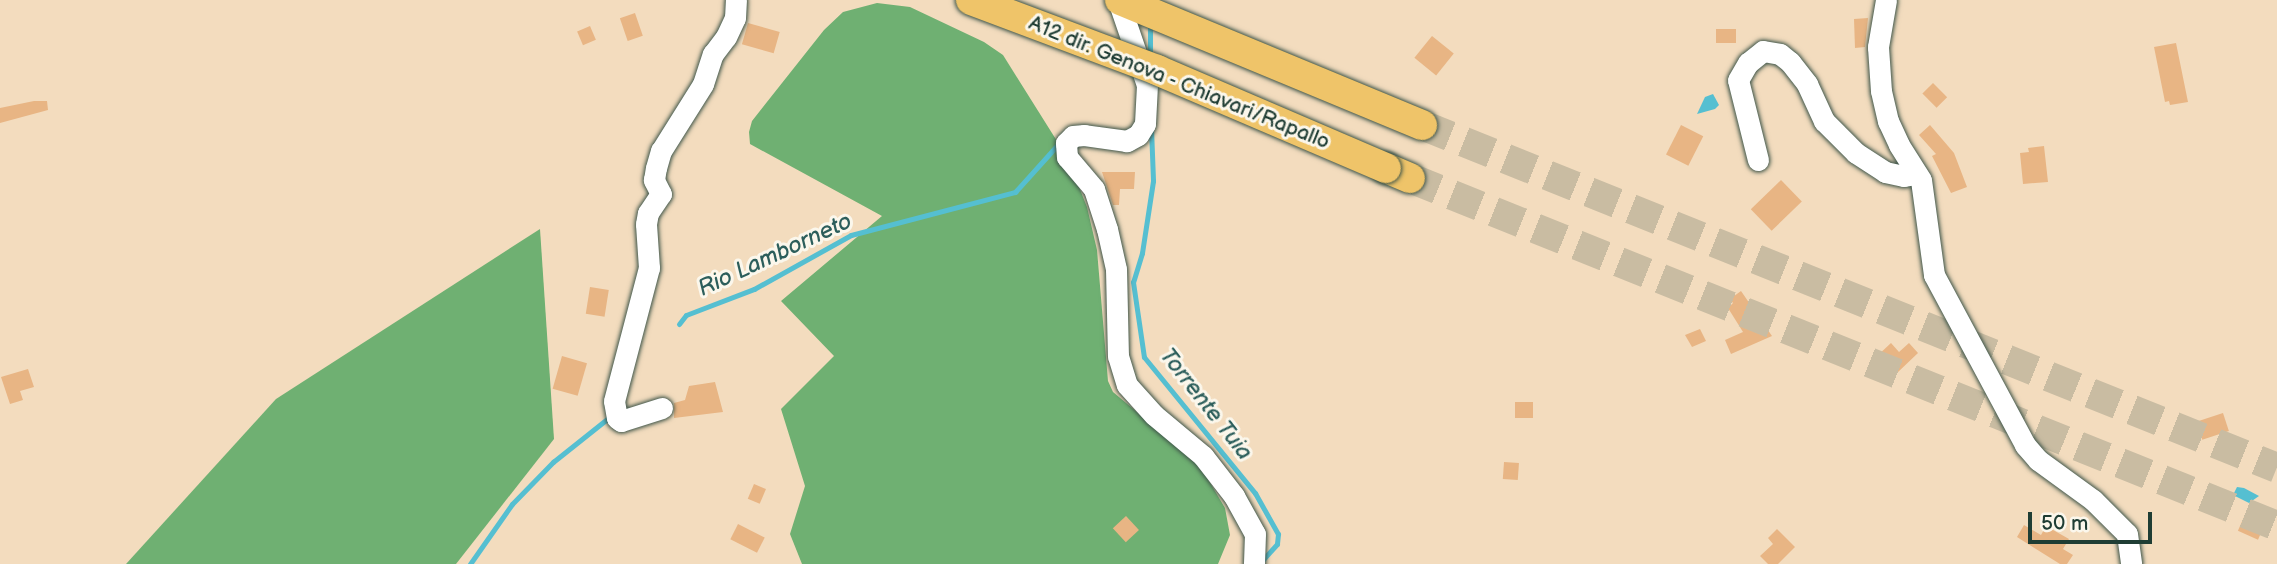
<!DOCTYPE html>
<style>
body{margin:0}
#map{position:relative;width:2277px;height:564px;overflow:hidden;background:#f3dcbe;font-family:"Balsamiq Sans",sans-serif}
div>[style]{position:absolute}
.forest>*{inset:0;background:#6fb072}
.water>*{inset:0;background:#55bfd1}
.stream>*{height:5px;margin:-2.5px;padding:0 2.5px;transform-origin:2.5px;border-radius:2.5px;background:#55bfd1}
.building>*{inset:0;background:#e8b584;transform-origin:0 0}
.highway-tunnel>*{height:30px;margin-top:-15px;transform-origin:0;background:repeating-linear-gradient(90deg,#c9bca2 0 30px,transparent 0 45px)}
.roads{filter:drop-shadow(0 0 2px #3f5549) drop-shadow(0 0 2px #3f5549)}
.minor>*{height:21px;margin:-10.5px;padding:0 10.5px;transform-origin:10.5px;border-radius:10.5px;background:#fff}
.highway>*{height:30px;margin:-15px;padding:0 15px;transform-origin:15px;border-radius:15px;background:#efc469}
.bridges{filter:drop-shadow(0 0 2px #3f5549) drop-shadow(0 0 2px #3f5549)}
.highway-bridge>*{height:30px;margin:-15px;padding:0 15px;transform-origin:15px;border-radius:15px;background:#efc469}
span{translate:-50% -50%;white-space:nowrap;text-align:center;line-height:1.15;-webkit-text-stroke:6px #fbf7ec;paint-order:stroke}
.street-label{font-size:21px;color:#1f3d34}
.water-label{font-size:23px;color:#2c5e5b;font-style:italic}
.scale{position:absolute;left:2028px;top:512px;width:124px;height:32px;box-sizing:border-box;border:4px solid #1f3d34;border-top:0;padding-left:9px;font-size:21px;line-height:24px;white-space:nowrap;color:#1f3d34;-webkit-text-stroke:5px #fbf7ec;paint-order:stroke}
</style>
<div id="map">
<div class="forest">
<div style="clip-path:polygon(877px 3px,910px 7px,984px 42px,1003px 55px,1067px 157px,1087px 207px,1097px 250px,1108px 381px,1113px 392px,1199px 464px,1225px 508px,1230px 535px,1218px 564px,802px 564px,790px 534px,805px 486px,781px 409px,834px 356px,781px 301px,882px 216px,750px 144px,749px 132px,752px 121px,824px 30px,843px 12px)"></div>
<div style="clip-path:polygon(540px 229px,554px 439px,456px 564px,126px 564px,276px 399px)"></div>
</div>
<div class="water">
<div style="clip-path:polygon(1713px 94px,1719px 105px,1715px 109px,1697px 114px,1705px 97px)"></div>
<div style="clip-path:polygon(2237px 487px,2244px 488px,2259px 496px,2249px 503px,2233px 495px)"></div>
</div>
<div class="stream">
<div style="left:1150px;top:23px;width:36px;rotate:90deg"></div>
<div style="left:1151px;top:128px;width:53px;rotate:87.8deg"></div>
<div style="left:1153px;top:181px;width:73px;rotate:98.7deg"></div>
<div style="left:1142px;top:253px;width:30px;rotate:107deg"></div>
<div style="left:1133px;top:282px;width:76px;rotate:81.7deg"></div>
<div style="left:1144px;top:357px;width:176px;rotate:50.8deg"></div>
<div style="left:1255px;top:493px;width:47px;rotate:60.7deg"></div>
<div style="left:1278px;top:534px;width:10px;rotate:96deg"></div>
<div style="left:1277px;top:544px;width:25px;rotate:132deg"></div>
<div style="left:679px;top:324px;width:11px;rotate:-52deg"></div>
<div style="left:686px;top:315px;width:73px;rotate:-20.9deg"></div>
<div style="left:754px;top:289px;width:111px;rotate:-29.1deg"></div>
<div style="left:851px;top:235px;width:170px;rotate:-14.7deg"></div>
<div style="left:1015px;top:192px;width:67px;rotate:-48deg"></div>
<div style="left:470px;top:564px;width:73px;rotate:-55deg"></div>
<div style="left:512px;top:504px;width:59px;rotate:-45.7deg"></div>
<div style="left:553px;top:462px;width:75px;rotate:-38.5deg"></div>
</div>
<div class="building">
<div style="left:635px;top:13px;width:24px;height:16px;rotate:71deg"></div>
<div style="clip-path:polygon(1868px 18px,1865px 47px,1855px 48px,1854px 19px)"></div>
<div style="left:748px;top:23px;width:33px;height:22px;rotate:16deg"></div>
<div style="left:590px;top:26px;width:15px;height:14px;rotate:67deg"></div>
<div style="left:1716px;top:29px;width:20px;height:14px"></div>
<div style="left:1432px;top:36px;width:28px;height:28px;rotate:39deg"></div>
<div style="clip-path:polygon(2176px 43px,2188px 102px,2170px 105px,2169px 101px,2165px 102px,2154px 47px)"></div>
<div style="left:1933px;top:83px;width:20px;height:15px;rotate:45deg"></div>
<div style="clip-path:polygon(34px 101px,47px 101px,48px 110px,0 123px,0 108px)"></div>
<div style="left:1681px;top:125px;width:25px;height:33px;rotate:27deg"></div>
<div style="clip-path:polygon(1930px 125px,1954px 153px,1967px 187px,1951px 193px,1932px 156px,1936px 154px,1919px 135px)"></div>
<div style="clip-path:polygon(2044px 146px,2048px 182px,2023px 184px,2020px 153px,2029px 152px,2028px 148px)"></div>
<div style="clip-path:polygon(1102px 172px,1135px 172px,1134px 189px,1120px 189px,1119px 205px,1113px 205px)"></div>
<div style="left:1781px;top:180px;width:30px;height:42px;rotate:46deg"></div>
<div style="left:590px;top:287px;width:19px;height:27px;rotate:9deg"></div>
<div style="clip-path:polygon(1741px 291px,1772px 336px,1731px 354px,1725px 340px,1743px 332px,1728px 308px,1733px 303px,1730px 299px)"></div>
<div style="clip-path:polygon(1700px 329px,1706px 341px,1692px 347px,1685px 335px)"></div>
<div style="clip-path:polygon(1891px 343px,1899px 352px,1909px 343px,1918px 353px,1897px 373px,1876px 357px)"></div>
<div style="left:562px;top:356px;width:26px;height:34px;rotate:16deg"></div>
<div style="clip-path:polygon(28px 369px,34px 387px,20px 391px,23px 400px,10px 404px,1px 377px)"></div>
<div style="clip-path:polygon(1927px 372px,1937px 382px,1929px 391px,1919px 383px)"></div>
<div style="clip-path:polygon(715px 382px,723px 412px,674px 418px,674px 403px,685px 400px,689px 386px)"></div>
<div style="left:1533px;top:402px;width:16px;height:18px;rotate:90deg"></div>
<div style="left:2223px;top:413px;width:19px;height:28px;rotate:72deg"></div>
<div style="left:1504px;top:462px;width:15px;height:17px;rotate:4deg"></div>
<div style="left:754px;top:484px;width:13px;height:16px;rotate:23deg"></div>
<div style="left:1126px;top:516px;width:19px;height:18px;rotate:47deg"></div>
<div style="left:2244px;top:517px;width:22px;height:15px;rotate:24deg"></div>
<div style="left:738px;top:524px;width:30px;height:17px;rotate:27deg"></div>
<div style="clip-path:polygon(2024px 525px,2041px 535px,2046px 526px,2069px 539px,2063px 549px,2073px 555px,2067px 564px,2060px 564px,2017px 537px)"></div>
<div style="clip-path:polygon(1777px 529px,1795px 547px,1778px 564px,1768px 564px,1760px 556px,1773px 544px,1768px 538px)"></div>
</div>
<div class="highway-tunnel">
<div style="left:1422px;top:125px;width:921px;rotate:21.86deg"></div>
<div style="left:1410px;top:178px;width:934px;rotate:21.87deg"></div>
</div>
<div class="roads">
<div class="minor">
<div style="left:1118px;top:0;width:90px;rotate:71.2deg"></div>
<div style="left:1147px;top:85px;width:39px;rotate:93deg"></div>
<div style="left:1145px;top:124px;width:13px;rotate:122deg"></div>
<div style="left:1138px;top:135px;width:13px;rotate:151deg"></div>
<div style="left:1127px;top:141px;width:43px;rotate:-172.1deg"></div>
<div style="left:1084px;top:135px;width:11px;rotate:175deg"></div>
<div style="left:1073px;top:136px;width:10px;rotate:135deg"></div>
<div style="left:1066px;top:143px;width:14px;rotate:86deg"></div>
<div style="left:1067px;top:157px;width:42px;rotate:49.8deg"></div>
<div style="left:1094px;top:189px;width:42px;rotate:72deg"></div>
<div style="left:1107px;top:229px;width:41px;rotate:77.3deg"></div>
<div style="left:1116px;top:269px;width:87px;rotate:88.7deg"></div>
<div style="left:1118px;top:356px;width:30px;rotate:73deg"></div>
<div style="left:1127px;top:385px;width:40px;rotate:48deg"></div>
<div style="left:1154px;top:415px;width:64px;rotate:39.9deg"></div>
<div style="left:1203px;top:456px;width:51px;rotate:52.2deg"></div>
<div style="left:1234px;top:496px;width:43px;rotate:61.1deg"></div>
<div style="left:1255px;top:534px;width:30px;rotate:92deg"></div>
<div style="left:1886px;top:0;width:48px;rotate:99.7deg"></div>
<div style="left:1878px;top:47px;width:44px;rotate:86.1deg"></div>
<div style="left:1881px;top:91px;width:31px;rotate:77deg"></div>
<div style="left:1888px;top:121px;width:26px;rotate:65deg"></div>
<div style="left:1899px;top:145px;width:41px;rotate:57.8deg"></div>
<div style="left:1921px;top:180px;width:96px;rotate:82.2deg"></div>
<div style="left:1934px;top:275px;width:193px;rotate:61.8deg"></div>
<div style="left:2025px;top:445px;width:20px;rotate:49deg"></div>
<div style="left:2038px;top:460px;width:68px;rotate:36deg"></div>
<div style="left:2093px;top:500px;width:48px;rotate:45deg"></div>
<div style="left:2127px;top:534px;width:30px;rotate:82deg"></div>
<div style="left:1758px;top:160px;width:82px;rotate:-104deg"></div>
<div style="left:1738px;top:80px;width:20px;rotate:-60deg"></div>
<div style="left:1748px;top:63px;width:19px;rotate:-39deg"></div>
<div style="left:1763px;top:51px;width:17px;rotate:10deg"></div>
<div style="left:1780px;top:54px;width:13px;rotate:39deg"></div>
<div style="left:1790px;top:62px;width:28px;rotate:52deg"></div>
<div style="left:1807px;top:84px;width:41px;rotate:65.3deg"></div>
<div style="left:1824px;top:121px;width:45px;rotate:45deg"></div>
<div style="left:1856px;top:153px;width:35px;rotate:33deg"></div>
<div style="left:1885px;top:172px;width:19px;rotate:12deg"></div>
<div style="left:1904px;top:176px;width:13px;rotate:-9deg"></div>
<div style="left:662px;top:408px;width:43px;rotate:162.4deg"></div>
<div style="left:621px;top:421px;width:5px;rotate:-143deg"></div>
<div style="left:617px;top:418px;width:17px;rotate:-100deg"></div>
<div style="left:614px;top:401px;width:138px;rotate:-75.3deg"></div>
<div style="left:649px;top:268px;width:44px;rotate:-93.9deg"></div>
<div style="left:646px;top:224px;width:11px;rotate:-80deg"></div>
<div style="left:648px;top:213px;width:23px;rotate:-56deg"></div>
<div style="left:661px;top:194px;width:16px;rotate:-117deg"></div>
<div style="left:654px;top:180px;width:12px;rotate:-81deg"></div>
<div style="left:656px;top:168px;width:18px;rotate:-74deg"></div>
<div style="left:661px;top:151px;width:79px;rotate:-57.9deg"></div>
<div style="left:703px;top:84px;width:32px;rotate:-72deg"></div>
<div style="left:713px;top:54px;width:21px;rotate:-53deg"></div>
<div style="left:726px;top:37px;width:21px;rotate:-65deg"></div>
<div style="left:735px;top:18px;width:18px;rotate:-87deg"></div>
</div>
<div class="highway">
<div style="left:1120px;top:0;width:327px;rotate:22.5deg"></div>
<div style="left:1386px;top:168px;width:26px;rotate:23deg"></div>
</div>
</div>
<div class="bridges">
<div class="highway-bridge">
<div style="left:971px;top:0;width:199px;rotate:20.6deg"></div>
<div style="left:1157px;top:70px;width:249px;rotate:23.2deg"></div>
</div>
</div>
<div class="street-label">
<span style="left:1179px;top:83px;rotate:22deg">A12 dir. Genova - Chiavari/Rapallo</span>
</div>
<div class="water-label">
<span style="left:775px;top:255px;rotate:-25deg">Rio Lamborneto</span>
<span style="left:1206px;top:404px;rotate:52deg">Torrente Tuia</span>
</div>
<div class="scale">50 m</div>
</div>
